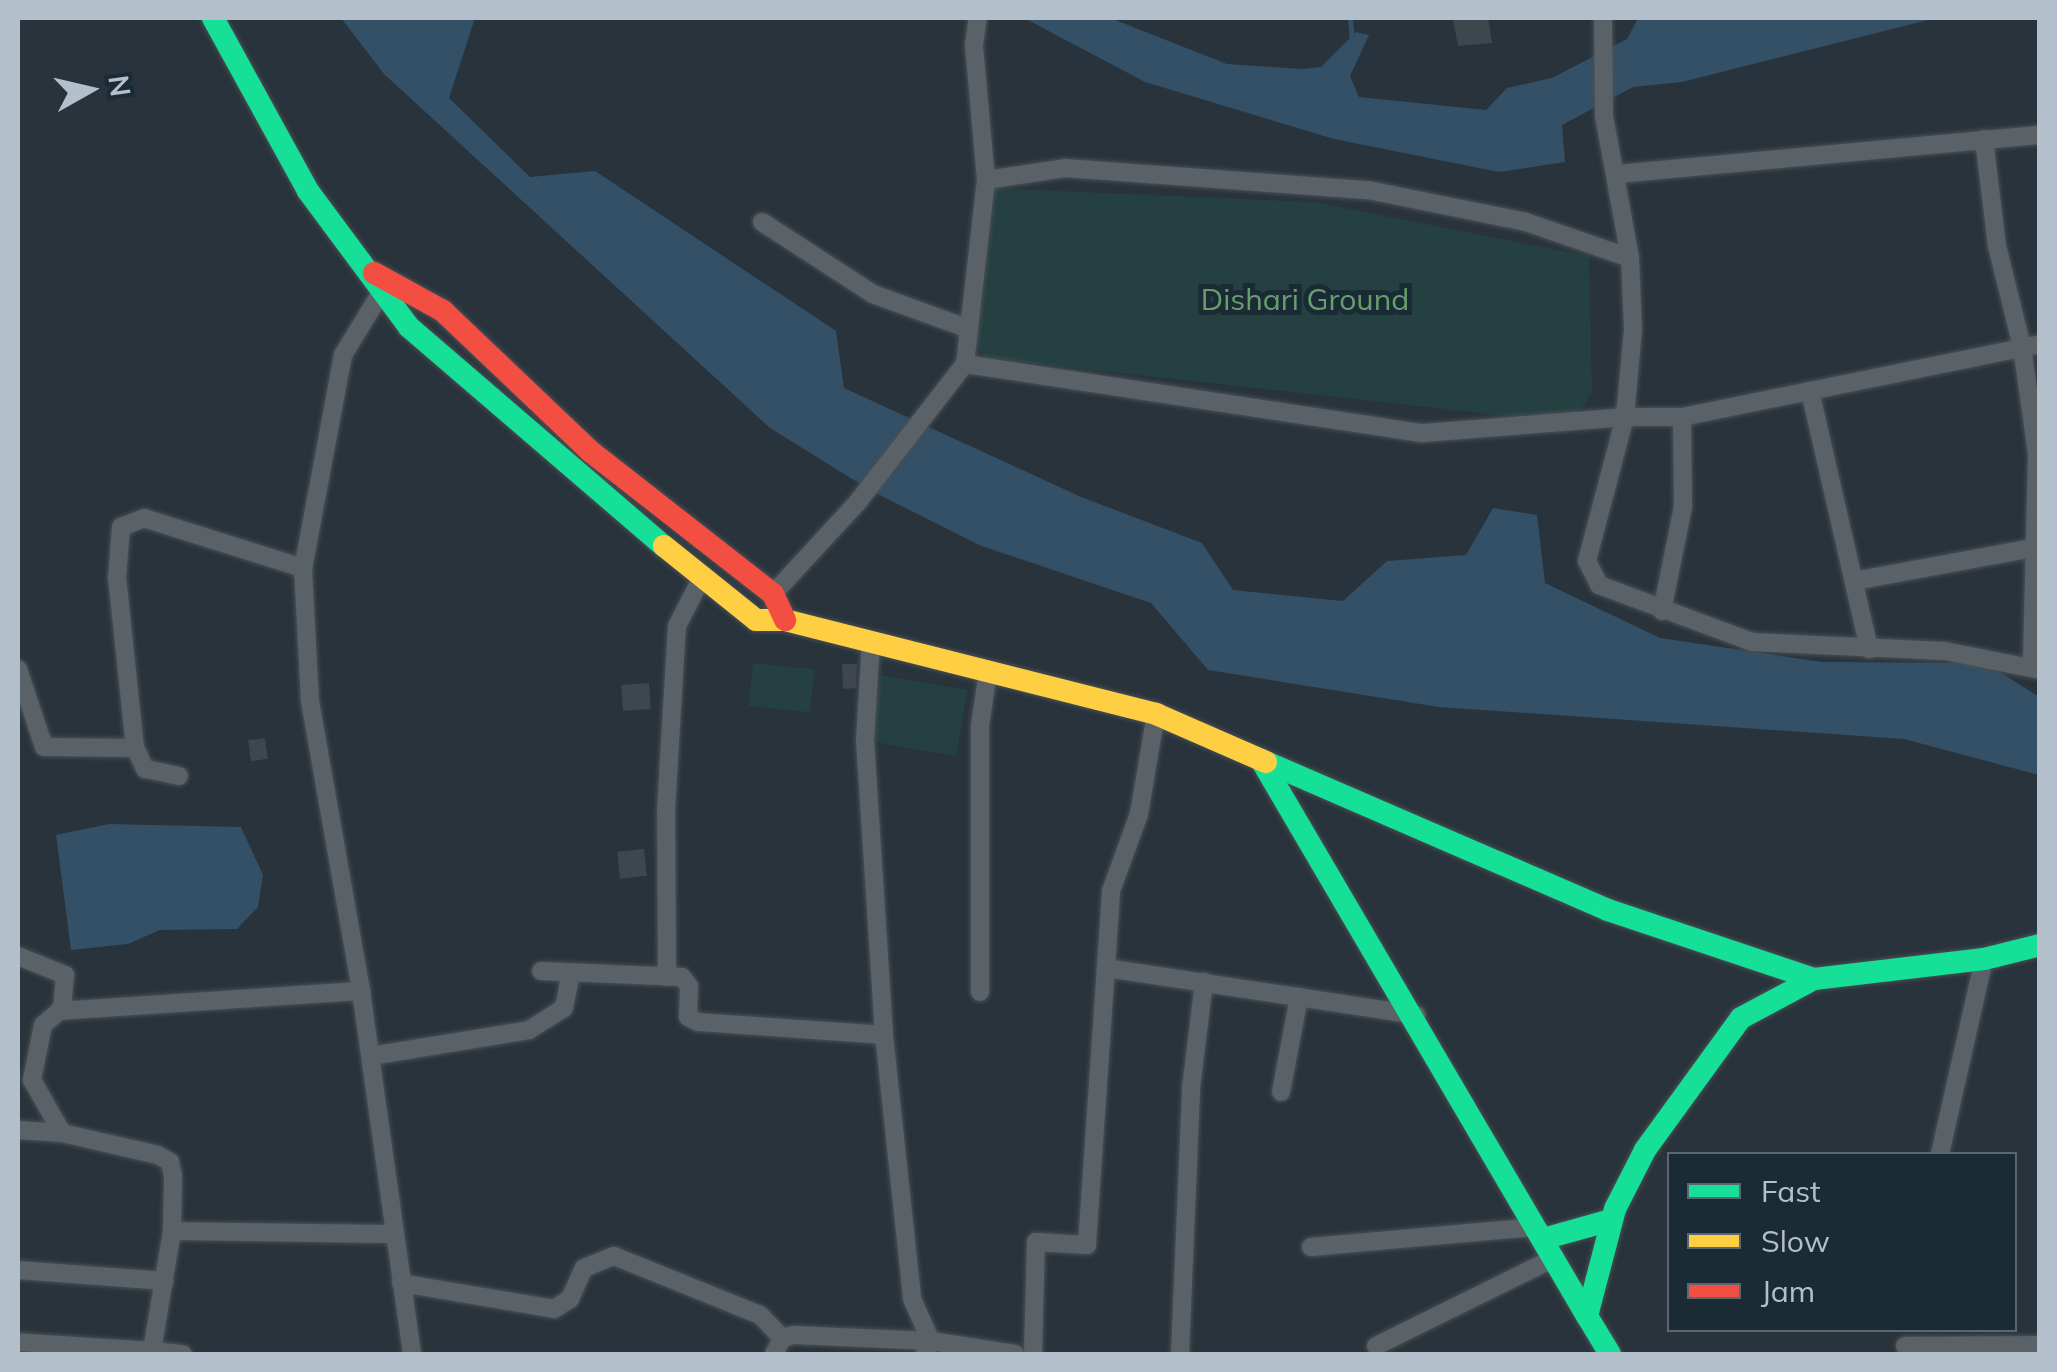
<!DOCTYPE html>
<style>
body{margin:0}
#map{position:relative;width:2057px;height:1372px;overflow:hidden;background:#29333b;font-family:Mulish,sans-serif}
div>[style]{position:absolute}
.green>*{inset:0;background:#254040;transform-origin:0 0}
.water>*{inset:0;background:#335066}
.stream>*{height:5px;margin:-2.5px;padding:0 2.5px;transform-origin:2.5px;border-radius:2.5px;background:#335066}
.building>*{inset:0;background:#3f474e;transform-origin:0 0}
.roads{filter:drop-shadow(0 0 2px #484f55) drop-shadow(0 0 2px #484f55)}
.street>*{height:18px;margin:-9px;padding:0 9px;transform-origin:9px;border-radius:9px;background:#5a6268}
.fast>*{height:22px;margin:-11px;padding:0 11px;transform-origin:11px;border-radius:11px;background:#16e098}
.slow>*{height:22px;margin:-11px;padding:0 11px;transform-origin:11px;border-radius:11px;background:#ffcf43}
.jam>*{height:22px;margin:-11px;padding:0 11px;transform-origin:11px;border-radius:11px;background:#f24e42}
span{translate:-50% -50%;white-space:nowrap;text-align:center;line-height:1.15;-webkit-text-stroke:10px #1b2b36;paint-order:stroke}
.park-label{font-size:30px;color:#679f6c}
.frame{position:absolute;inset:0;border:20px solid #b3c0cc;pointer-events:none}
.legend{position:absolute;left:1667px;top:1152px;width:350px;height:180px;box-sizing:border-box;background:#1b2b36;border:2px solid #586772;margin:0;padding:12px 18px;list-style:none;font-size:30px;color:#b3c0cc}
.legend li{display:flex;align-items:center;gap:20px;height:50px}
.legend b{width:50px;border:2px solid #586772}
.north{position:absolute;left:40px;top:40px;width:100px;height:100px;-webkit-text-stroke:8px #1b2b36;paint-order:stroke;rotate:82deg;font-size:28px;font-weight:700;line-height:40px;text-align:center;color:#b3c0cc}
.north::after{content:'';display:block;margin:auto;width:35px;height:45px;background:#b3c0cc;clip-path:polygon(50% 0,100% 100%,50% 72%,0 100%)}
</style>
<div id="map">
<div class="green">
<div style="clip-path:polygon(988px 188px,1314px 202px,1589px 256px,1592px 392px,1572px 423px,984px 358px,971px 335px)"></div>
<div style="left:753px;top:663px;width:62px;height:43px;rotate:6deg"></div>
<div style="left:881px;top:675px;width:88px;height:67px;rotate:10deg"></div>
</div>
<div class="water">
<div style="clip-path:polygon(341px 18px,475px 18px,449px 98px,530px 177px,595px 171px,836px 331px,844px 388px,1081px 497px,1202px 543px,1233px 590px,1343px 601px,1387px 561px,1466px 555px,1493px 508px,1537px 515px,1545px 583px,1660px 638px,1822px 662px,1986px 663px,2039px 697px,2039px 775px,1904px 739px,1439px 707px,1208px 670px,1151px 603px,979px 545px,870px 490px,770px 428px,384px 74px)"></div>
<div style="clip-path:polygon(1024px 18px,1110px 18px,1227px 64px,1302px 69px,1321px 67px,1356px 32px,1369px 35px,1350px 76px,1359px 97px,1486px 110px,1507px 88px,1552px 78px,1627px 39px,1638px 18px,1936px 18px,1682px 82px,1633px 87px,1562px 125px,1565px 162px,1499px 172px,1334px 139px,1145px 82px)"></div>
<div style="clip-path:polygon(109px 824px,241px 827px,263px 875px,258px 907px,237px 929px,160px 930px,128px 944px,71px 950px,56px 835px)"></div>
</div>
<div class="stream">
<div style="left:1350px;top:18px;width:21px;rotate:85deg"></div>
</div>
<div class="building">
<div style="clip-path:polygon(1488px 18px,1492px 43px,1458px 46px,1453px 20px)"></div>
<div style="clip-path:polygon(842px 664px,857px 664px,856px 688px,843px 689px)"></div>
<div style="left:649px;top:683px;width:26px;height:28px;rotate:86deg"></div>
<div style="left:265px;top:738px;width:21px;height:17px;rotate:82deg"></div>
<div style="left:644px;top:849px;width:27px;height:27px;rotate:84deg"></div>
</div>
<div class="roads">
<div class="street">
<div style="left:1603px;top:18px;width:98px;rotate:89.4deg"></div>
<div style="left:1604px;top:116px;width:144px;rotate:79.6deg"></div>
<div style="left:1630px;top:258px;width:72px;rotate:87.6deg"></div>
<div style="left:1633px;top:330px;width:87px;rotate:95.3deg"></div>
<div style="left:1625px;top:417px;width:57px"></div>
<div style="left:1682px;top:417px;width:365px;rotate:-11.5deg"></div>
<div style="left:1984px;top:139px;width:108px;rotate:83.1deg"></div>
<div style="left:1997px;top:246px;width:104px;rotate:76.1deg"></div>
<div style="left:2022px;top:347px;width:108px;rotate:82deg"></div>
<div style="left:2037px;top:454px;width:211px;rotate:91.4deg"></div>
<div style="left:1618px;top:174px;width:424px;rotate:-5.3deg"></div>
<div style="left:986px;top:180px;width:80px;rotate:-8.6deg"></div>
<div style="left:1065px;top:168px;width:304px;rotate:4.2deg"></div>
<div style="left:1368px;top:190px;width:161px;rotate:11.4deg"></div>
<div style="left:1526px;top:222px;width:110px;rotate:19.1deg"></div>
<div style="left:762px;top:222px;width:132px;rotate:33deg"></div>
<div style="left:873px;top:294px;width:102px;rotate:20deg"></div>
<div style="left:382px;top:291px;width:75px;rotate:121.4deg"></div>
<div style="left:343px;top:355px;width:217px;rotate:100.6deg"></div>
<div style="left:303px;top:568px;width:133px;rotate:87deg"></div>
<div style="left:310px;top:701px;width:294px;rotate:80deg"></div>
<div style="left:361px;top:991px;width:367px;rotate:82deg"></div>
<div style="left:965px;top:364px;width:463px;rotate:8.6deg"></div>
<div style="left:1423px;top:433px;width:203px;rotate:-4.5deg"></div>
<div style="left:1625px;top:417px;width:149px;rotate:104.8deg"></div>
<div style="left:1587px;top:561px;width:27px;rotate:63deg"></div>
<div style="left:1599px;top:585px;width:163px;rotate:20.4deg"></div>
<div style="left:1752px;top:642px;width:193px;rotate:2.7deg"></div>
<div style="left:1945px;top:651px;width:97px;rotate:11.3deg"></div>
<div style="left:1810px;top:391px;width:265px;rotate:77.1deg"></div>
<div style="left:1854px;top:581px;width:187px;rotate:-10.5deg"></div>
<div style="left:773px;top:594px;width:124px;rotate:-47.3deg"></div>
<div style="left:857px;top:503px;width:176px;rotate:-52.2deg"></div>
<div style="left:965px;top:364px;width:185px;rotate:-83.5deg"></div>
<div style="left:986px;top:180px;width:136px;rotate:-95.1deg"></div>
<div style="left:974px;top:45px;width:27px;rotate:-82deg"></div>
<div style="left:1662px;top:611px;width:106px;rotate:-78.6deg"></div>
<div style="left:1683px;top:507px;width:90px;rotate:-90.6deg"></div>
<div style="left:871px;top:642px;width:98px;rotate:93.5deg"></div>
<div style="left:865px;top:740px;width:296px;rotate:86.3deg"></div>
<div style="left:884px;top:1035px;width:265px;rotate:83.9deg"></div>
<div style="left:912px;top:1299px;width:46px;rotate:65.7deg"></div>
<div style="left:931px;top:1341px;width:14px;rotate:115deg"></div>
<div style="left:18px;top:669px;width:82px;rotate:71.6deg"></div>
<div style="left:44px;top:747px;width:91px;rotate:0.6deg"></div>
<div style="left:179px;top:776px;width:35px;rotate:-168deg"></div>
<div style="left:145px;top:769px;width:23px;rotate:-115deg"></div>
<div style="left:135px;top:748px;width:171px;rotate:-96deg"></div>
<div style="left:117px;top:578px;width:51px;rotate:-85.5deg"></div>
<div style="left:121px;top:527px;width:25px;rotate:-21deg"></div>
<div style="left:144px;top:518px;width:167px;rotate:17.5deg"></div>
<div style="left:18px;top:956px;width:51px;rotate:22deg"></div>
<div style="left:65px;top:975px;width:35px;rotate:95deg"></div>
<div style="left:1106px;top:968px;width:314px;rotate:8.6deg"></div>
<div style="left:541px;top:971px;width:141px;rotate:2.4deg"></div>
<div style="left:682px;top:977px;width:11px;rotate:52deg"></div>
<div style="left:689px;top:986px;width:31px;rotate:92deg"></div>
<div style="left:688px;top:1017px;width:11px;rotate:27deg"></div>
<div style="left:698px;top:1022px;width:186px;rotate:4deg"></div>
<div style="left:667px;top:977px;width:167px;rotate:-90.3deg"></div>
<div style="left:666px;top:810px;width:184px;rotate:-86.6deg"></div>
<div style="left:677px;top:626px;width:53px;rotate:-62.9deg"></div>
<div style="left:980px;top:992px;width:266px;rotate:-90deg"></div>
<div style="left:980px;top:726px;width:56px;rotate:-81.7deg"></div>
<div style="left:371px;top:1056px;width:160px;rotate:-9.3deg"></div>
<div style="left:529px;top:1030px;width:41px;rotate:-32.2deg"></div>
<div style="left:564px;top:1008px;width:36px;rotate:-79deg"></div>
<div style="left:1281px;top:1092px;width:97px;rotate:-79.3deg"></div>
<div style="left:18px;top:1130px;width:44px;rotate:3.9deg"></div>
<div style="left:62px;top:1133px;width:98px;rotate:12.9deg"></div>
<div style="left:158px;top:1155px;width:14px;rotate:30deg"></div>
<div style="left:170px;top:1162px;width:14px;rotate:78deg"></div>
<div style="left:173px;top:1176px;width:55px;rotate:91deg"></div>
<div style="left:172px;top:1231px;width:122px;rotate:99.5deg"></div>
<div style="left:152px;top:1351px;width:134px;rotate:-176.2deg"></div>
<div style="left:62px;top:1133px;width:61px;rotate:-119.5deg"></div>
<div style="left:32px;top:1080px;width:56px;rotate:-78.7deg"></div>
<div style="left:43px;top:1025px;width:21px;rotate:-41deg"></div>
<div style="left:59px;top:1011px;width:303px;rotate:-3.8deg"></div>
<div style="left:1940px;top:1154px;width:200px;rotate:-77.3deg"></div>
<div style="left:172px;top:1231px;width:221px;rotate:0.8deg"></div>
<div style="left:1311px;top:1247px;width:226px;rotate:-5.1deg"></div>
<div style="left:18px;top:1270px;width:147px;rotate:4.3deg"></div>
<div style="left:401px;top:1283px;width:155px;rotate:9.6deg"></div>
<div style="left:554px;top:1309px;width:19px;rotate:-32deg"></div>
<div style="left:570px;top:1299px;width:34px;rotate:-66deg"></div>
<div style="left:584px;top:1268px;width:32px;rotate:-22deg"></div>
<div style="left:614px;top:1256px;width:157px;rotate:22deg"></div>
<div style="left:760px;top:1315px;width:32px;rotate:46deg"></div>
<div style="left:1376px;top:1346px;width:199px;rotate:-26.3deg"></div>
<div style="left:1905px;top:1346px;width:135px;rotate:-0.4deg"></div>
<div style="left:152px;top:1351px;width:31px;rotate:6deg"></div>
<div style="left:774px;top:1354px;width:18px;rotate:-63deg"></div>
<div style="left:782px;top:1338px;width:12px;rotate:-14deg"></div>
<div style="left:794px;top:1335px;width:137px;rotate:2.5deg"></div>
<div style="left:931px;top:1341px;width:85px;rotate:8.8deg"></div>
<div style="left:1033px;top:1354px;width:112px;rotate:-88.5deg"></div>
<div style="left:1036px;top:1242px;width:51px;rotate:3.4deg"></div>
<div style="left:1087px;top:1245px;width:355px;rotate:-86.1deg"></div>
<div style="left:1111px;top:891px;width:82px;rotate:-70deg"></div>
<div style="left:1139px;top:814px;width:101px;rotate:-80.4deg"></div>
<div style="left:1180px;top:1354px;width:266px;rotate:-87.6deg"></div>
<div style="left:1191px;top:1088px;width:107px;rotate:-83deg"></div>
</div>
<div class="fast">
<div style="left:213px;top:18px;width:197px;rotate:61.2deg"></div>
<div style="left:308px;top:191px;width:169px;rotate:53.4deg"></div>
<div style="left:409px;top:327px;width:336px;rotate:40.7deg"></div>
<div style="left:1261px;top:760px;width:645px;rotate:59.62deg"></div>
<div style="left:1266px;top:762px;width:373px;rotate:23.4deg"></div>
<div style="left:1608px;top:910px;width:217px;rotate:18.5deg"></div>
<div style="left:1543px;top:1239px;width:71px;rotate:-15.6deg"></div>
<div style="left:1610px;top:1354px;width:44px;rotate:-121.2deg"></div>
<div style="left:1587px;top:1316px;width:111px;rotate:-75.3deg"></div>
<div style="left:1615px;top:1209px;width:66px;rotate:-63deg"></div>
<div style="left:1645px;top:1150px;width:163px;rotate:-54deg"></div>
<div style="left:1741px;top:1018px;width:83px;rotate:-28.1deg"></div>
<div style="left:1814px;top:979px;width:171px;rotate:-6.7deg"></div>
<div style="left:1984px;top:959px;width:58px;rotate:-14deg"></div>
</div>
<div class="slow">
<div style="left:664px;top:546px;width:118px;rotate:38.8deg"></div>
<div style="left:756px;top:620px;width:29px"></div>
<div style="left:785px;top:620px;width:383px;rotate:14.2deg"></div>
<div style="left:1156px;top:714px;width:120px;rotate:23.6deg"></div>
</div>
<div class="jam">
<div style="left:374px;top:273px;width:79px;rotate:28.8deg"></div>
<div style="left:443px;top:311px;width:203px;rotate:43.6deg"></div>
<div style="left:590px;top:451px;width:232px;rotate:38deg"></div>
<div style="left:773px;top:594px;width:29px;rotate:65deg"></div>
</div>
</div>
<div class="park-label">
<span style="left:1305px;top:299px">Dishari Ground</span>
</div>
<div class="frame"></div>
<ul class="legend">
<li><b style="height:12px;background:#16e098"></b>Fast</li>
<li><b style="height:12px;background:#ffcf43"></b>Slow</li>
<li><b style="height:12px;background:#f24e42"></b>Jam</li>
</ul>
<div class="north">N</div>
</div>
